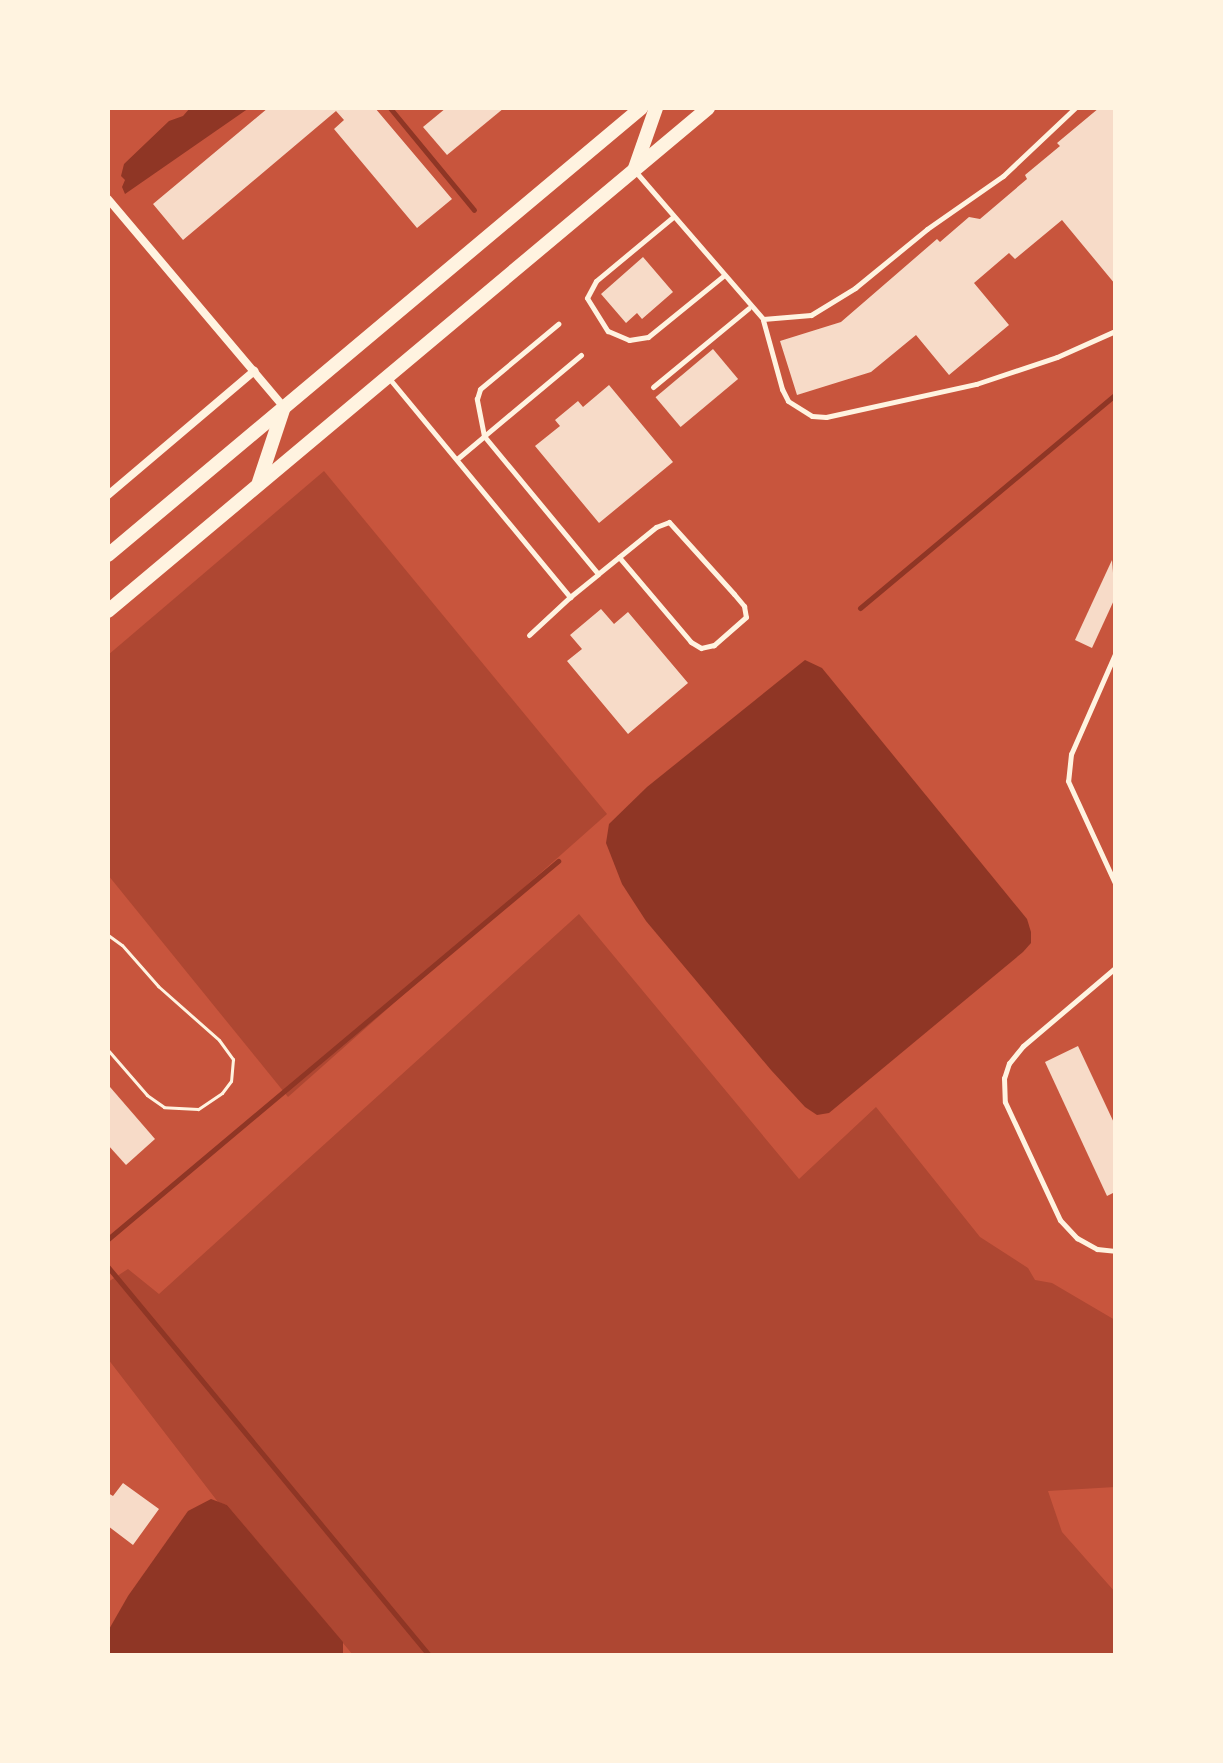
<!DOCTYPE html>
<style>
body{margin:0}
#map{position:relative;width:1223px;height:1763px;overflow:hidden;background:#c8553d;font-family:"Golos Text",sans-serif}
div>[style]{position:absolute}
.green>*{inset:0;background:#ae4732}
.water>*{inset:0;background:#8f3625}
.stream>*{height:5px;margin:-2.5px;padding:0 2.5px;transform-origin:2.5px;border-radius:2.5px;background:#8f3625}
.building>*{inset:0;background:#f7dbc8;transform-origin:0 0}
.path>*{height:3px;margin:-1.5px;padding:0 1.5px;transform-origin:1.5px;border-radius:1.5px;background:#fff3e0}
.service>*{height:5px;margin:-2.5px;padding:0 2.5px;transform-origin:2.5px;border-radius:2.5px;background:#fff3e0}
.minor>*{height:8px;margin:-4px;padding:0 4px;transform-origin:4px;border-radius:4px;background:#fff3e0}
.primary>*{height:14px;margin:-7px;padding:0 7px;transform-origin:7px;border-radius:7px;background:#fff3e0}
span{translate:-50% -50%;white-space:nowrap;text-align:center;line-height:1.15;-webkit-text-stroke:7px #fff3e0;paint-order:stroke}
.frame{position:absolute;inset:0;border:110px solid #fff3e0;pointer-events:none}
</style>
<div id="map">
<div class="green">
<div style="clip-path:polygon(324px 471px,607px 814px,288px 1097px,108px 875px,108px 655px)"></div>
<div style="clip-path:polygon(579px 914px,799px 1179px,876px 1107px,980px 1237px,1028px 1268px,1035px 1280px,1052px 1283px,1115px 1320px,1115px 1487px,1048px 1491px,1062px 1532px,1115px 1592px,1115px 1655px,353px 1655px,227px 1505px,218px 1502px,108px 1359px,108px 1282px,128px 1269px,159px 1294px)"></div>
</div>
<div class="water">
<div style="clip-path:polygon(190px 108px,249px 108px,125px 194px,122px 187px,125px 180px,121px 176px,124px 164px,169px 121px,183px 116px)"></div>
<div style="clip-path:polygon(805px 660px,822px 668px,1027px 919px,1031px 932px,1031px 943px,1023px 952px,829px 1113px,817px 1115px,805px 1107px,771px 1070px,646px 921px,622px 884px,606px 843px,609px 824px,647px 787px)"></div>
<div style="clip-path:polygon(211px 1499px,227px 1505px,343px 1642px,343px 1655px,108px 1655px,108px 1631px,128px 1596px,188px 1511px)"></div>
</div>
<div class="stream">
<div style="left:390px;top:108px;width:132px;rotate:50.5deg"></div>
<div style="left:860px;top:608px;width:332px;rotate:-39.9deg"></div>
<div style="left:108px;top:1239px;width:588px;rotate:-40.03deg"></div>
<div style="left:108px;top:1267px;width:504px;rotate:50.4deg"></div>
</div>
<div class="building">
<div style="clip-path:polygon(268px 108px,375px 108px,452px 199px,417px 228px,334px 129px,344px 120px,336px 111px,183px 240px,153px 204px)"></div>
<div style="clip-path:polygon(446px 108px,504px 108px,447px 155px,423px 127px)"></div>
<div style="clip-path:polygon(1099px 108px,1115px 108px,1115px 284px,1062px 220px,1015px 259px,1009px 253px,974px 283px,1009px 325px,949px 375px,916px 335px,871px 372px,797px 395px,780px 341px,841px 322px,937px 239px,940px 242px,969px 217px,980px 219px,1027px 179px,1025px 175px,1060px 146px,1057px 143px)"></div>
<div style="clip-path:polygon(643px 257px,673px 292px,642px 319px,637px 313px,626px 323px,601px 294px)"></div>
<div style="left:713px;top:349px;width:39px;height:75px;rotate:50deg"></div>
<div style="clip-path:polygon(609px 385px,673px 462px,599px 523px,535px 446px,560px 426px,555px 420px,578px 401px,583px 407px)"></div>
<div style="clip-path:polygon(1112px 560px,1115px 598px,1092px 648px,1075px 640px)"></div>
<div style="clip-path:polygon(601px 609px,614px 624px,628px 612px,688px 683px,628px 734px,567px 661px,582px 649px,570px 635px)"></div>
<div style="clip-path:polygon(1078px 1046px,1115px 1125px,1115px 1192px,1107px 1196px,1045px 1062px)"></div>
<div style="clip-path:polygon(110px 1087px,155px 1139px,126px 1165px,108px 1145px)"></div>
<div style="clip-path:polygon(123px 1483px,159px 1509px,133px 1545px,108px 1526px,108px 1493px,113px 1496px)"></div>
</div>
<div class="path">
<div style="left:108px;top:935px;width:17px;rotate:36deg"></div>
<div style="left:122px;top:945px;width:55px;rotate:48.7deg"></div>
<div style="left:158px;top:986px;width:81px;rotate:41.5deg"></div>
<div style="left:219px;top:1040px;width:24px;rotate:54deg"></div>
<div style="left:233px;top:1059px;width:22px;rotate:95deg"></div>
<div style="left:231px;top:1081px;width:15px;rotate:127deg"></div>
<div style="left:222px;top:1093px;width:29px;rotate:146deg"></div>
<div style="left:198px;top:1109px;width:34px;rotate:-177deg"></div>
<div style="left:164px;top:1107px;width:21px;rotate:-145deg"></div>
<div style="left:147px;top:1095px;width:60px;rotate:-130.9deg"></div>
</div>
<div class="service">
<div style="left:635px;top:171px;width:196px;rotate:49.1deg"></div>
<div style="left:763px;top:319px;width:48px;rotate:-4.8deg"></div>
<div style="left:811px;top:315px;width:52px;rotate:-31.5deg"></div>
<div style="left:855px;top:288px;width:93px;rotate:-39.3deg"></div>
<div style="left:927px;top:229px;width:93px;rotate:-34.9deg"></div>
<div style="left:1003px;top:176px;width:99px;rotate:-43.4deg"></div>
<div style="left:673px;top:217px;width:100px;rotate:140.3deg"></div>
<div style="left:596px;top:281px;width:19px;rotate:118deg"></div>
<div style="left:587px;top:298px;width:39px;rotate:58deg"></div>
<div style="left:608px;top:331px;width:23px;rotate:23deg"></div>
<div style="left:629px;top:340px;width:19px;rotate:-9deg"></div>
<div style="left:648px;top:337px;width:97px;rotate:-39.1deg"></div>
<div style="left:763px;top:320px;width:72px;rotate:74.6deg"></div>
<div style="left:782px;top:389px;width:13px;rotate:63deg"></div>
<div style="left:788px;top:401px;width:28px;rotate:32deg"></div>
<div style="left:812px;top:416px;width:14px;rotate:4deg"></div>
<div style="left:826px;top:417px;width:154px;rotate:-12.4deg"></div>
<div style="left:976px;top:384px;width:85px;rotate:-18.4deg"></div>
<div style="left:1057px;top:357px;width:64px;rotate:-24.1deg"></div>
<div style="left:581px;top:355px;width:126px;rotate:140.1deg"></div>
<div style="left:484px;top:436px;width:179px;rotate:50.4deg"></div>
<div style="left:388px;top:377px;width:286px;rotate:50.4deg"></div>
<div style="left:570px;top:597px;width:36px;rotate:-39deg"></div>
<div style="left:598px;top:574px;width:27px;rotate:-39deg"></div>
<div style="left:619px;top:557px;width:48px;rotate:-39deg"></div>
<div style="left:656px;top:527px;width:14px;rotate:-21deg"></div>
<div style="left:669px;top:522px;width:97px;rotate:47.9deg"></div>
<div style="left:734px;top:594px;width:16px;rotate:50deg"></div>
<div style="left:744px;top:606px;width:11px;rotate:80deg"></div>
<div style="left:746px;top:617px;width:43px;rotate:138.8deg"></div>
<div style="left:714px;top:645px;width:13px;rotate:167deg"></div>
<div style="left:701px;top:648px;width:12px;rotate:-149deg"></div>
<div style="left:691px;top:642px;width:111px;rotate:-130.3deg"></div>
<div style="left:653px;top:387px;width:124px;rotate:-39.5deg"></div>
<div style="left:457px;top:459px;width:35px;rotate:-40deg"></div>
<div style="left:484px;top:436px;width:38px;rotate:-101deg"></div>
<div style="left:477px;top:399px;width:10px;rotate:-73deg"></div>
<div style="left:480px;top:389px;width:102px;rotate:-39.8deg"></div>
<div style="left:529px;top:635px;width:56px;rotate:-42.8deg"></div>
<div style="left:1115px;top:654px;width:109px;rotate:113.7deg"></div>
<div style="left:1071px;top:754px;width:27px;rotate:96deg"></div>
<div style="left:1068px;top:781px;width:112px;rotate:65.3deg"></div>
<div style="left:1115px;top:968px;width:121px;rotate:139.7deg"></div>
<div style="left:1023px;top:1046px;width:22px;rotate:129deg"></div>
<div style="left:1009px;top:1063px;width:16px;rotate:108deg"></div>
<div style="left:1004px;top:1078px;width:24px;rotate:88deg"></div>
<div style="left:1005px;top:1102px;width:130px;rotate:65deg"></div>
<div style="left:1060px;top:1220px;width:25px;rotate:47deg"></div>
<div style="left:1077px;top:1238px;width:23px;rotate:29deg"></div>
<div style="left:1097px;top:1249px;width:18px;rotate:6deg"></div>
</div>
<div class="minor">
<div style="left:108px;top:199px;width:272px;rotate:49.8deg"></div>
<div style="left:108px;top:495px;width:192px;rotate:-40.3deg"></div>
</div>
<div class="primary">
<div style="left:635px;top:168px;width:64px;rotate:-70.7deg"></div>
<div style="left:259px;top:482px;width:79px;rotate:-71.6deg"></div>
<div style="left:108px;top:555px;width:696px;rotate:-39.98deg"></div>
<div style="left:108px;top:611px;width:783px;rotate:-39.97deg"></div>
</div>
<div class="frame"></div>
</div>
